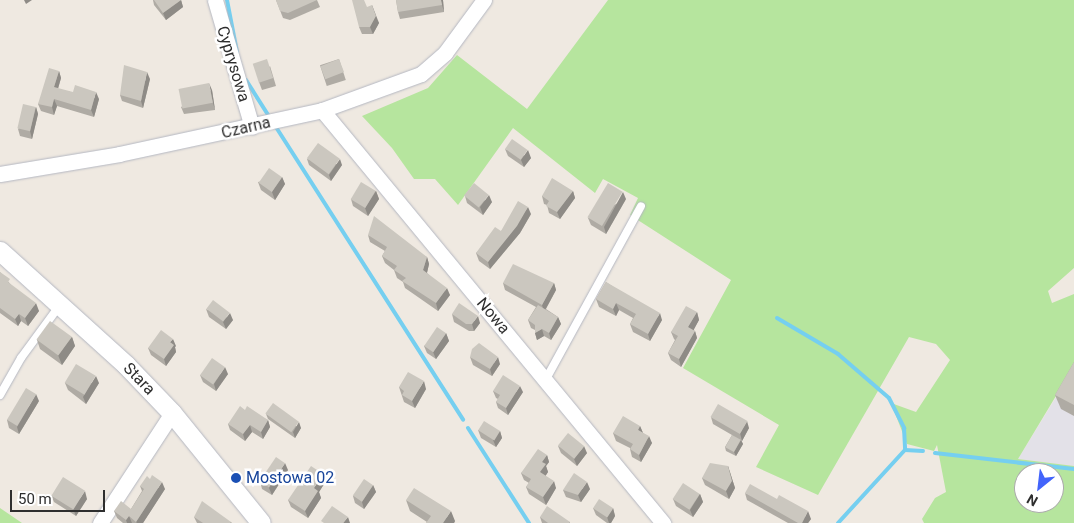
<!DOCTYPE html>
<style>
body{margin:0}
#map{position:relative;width:1074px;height:523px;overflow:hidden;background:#efe9e1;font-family:Roboto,sans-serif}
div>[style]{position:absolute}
.industrial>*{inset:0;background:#e3e1e8}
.green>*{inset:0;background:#b6e59e}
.stream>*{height:4px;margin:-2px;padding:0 2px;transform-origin:2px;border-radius:2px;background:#75cff0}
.roads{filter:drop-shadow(0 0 1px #b4b7c1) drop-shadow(0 0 1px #b4b7c1)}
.service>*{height:8px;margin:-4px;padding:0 4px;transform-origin:4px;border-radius:4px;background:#fff}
.minor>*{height:15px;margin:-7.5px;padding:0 7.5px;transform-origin:7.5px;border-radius:7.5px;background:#fff}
.tertiary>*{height:19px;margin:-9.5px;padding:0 9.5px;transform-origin:9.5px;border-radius:9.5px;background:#fff}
.wall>*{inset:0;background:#afaba4;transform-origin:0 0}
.shaded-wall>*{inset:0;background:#8e8b86}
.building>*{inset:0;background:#cbc7bf;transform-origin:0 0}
.dots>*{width:14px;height:14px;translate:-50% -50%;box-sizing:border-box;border:2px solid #fff;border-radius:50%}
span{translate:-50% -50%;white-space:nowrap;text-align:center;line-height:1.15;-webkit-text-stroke:5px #fff;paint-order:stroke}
.street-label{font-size:16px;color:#2e2e2e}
.transit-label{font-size:16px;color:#164399}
.left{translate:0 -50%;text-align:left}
.north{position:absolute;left:1014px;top:463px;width:50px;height:50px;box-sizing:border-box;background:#fff;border:1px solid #ababab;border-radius:50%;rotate:209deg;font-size:14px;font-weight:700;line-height:20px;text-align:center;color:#2e2e2e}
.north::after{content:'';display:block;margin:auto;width:18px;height:22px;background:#4264fb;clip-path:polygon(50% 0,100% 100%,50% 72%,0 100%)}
.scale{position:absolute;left:10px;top:490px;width:95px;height:22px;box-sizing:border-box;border:2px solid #2e2e2e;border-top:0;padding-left:6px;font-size:15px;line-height:18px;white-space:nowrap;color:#2e2e2e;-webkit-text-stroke:4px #fff;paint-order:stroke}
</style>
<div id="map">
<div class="industrial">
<div style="clip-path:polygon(1074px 366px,1074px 466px,1018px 459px,1058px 394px)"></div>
</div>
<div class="green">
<div style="clip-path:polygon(evenodd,608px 0,1074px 0,1074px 268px,1048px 291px,1052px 303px,1074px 294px,1074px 366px,1018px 459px,1074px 466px,1074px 523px,924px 523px,922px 519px,935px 498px,946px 492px,937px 445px,934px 451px,907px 444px,891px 403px,916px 412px,950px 360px,936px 344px,909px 337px,818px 495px,756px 467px,779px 425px,683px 368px,731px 280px,630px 215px,638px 198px,603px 179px,595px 193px,513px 128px,458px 205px,435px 179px,414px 179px,392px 148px,362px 116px,428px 88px,457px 55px,527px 109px,608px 0,1024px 473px,1054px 473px,1054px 503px,1024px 503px,1024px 473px)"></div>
<div style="clip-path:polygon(0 508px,22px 523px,0 523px)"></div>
</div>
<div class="stream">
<div style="left:227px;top:0;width:53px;rotate:79.1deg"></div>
<div style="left:246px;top:80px;width:45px;rotate:57.7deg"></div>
<div style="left:274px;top:124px;width:351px;rotate:57.4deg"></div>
<div style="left:777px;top:318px;width:71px;rotate:30.5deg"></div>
<div style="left:838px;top:354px;width:67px;rotate:40.8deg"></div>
<div style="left:889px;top:398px;width:34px;rotate:63deg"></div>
<div style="left:904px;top:428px;width:22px;rotate:87deg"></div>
<div style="left:468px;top:428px;width:113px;rotate:57.3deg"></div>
<div style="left:935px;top:453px;width:140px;rotate:6.6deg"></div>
<div style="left:838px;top:523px;width:99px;rotate:-47.5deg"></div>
<div style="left:905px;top:450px;width:18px;rotate:3deg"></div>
</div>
<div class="roads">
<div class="service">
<div style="left:546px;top:379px;width:197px;rotate:-61.2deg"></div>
<div style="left:0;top:395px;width:43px;rotate:-60.4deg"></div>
<div style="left:21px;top:358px;width:66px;rotate:-53.7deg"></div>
</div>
<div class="minor">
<div style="left:215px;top:0;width:132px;rotate:73.8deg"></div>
<div style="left:322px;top:110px;width:536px;rotate:50.45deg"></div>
<div style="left:0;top:174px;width:121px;rotate:-9.5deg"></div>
<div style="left:119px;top:154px;width:208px;rotate:-12.2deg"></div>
<div style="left:322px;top:110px;width:105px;rotate:-20deg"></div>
<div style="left:421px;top:74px;width:32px;rotate:-41deg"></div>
<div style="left:445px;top:53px;width:66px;rotate:-53.7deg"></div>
<div style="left:100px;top:523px;width:131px;rotate:-56.8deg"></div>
</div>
<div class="tertiary">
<div style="left:0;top:251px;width:170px;rotate:42.1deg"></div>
<div style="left:126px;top:365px;width:66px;rotate:46.2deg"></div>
<div style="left:172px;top:413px;width:141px;rotate:51deg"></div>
</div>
</div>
<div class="wall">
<div style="clip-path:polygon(153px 0,181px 0,183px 7px,166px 20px,154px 5px)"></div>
<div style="clip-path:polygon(276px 0,317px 0,320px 7px,290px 20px,283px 18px)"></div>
<div style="clip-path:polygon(396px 0,443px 0,444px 12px,400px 19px,398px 12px)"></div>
<div style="clip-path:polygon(367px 7px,379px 23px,373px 34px,362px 34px,359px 27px)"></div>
<div style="left:339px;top:59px;width:22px;height:20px;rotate:72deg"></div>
<div style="clip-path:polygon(270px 66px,276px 86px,262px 90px,259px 82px)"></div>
<div style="clip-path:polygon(59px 71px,61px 78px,58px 89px,99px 99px,94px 117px,57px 106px,54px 115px,41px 111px,38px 104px)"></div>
<div style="clip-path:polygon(150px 79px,143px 108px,122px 101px,120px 95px)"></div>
<div style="clip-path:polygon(212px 90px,215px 110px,184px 114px,181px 107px)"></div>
<div style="clip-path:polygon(36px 107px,38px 114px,32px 139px,20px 136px,18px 129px)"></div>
<div style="clip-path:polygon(505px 149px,531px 158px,524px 167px,508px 156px)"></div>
<div style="clip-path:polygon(307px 159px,342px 165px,331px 181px,309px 165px)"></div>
<div style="clip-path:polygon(282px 177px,285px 184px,275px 200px,261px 190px,258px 182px)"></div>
<div style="clip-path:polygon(376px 191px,379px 199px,368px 216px,353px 206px,351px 199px)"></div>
<div style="clip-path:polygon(573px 191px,575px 198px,560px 219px,549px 213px,547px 205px,544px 204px,542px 196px)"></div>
<div style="clip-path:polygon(465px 196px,492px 202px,483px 215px,467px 203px)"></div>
<div style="clip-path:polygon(626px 199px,606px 234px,591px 225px,588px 218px)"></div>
<div style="clip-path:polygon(531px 214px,520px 233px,490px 269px,479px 261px,476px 253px,501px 231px)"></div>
<div style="clip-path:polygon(368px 235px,427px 257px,429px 264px,427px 273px,450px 295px,438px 311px,405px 288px,403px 282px,397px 278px,394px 270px,385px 263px,382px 256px,385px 251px,370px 242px)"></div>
<div style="clip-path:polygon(0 272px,12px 286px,39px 311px,28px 326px,21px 321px,18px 326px,0 313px)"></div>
<div style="clip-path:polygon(606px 282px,662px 320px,650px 341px,633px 332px,630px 324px,633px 318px,619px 310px,616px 316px,599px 307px,596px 299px)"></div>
<div style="clip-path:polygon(503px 283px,554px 283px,556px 290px,546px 309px,558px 317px,561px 324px,551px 340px,544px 336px,537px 340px,535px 333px,535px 330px,531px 328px,528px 320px,536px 307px,505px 290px)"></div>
<div style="clip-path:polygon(206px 309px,233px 320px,226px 329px,209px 317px)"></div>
<div style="clip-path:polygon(697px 312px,699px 320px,693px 330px,695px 331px,697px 338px,681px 367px,671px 360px,668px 353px,675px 340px,674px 339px,671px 332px)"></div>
<div style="clip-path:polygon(452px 314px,480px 323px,474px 331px,469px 331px,454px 322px)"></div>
<div style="clip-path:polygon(446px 333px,449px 341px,436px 359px,427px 353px,424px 346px)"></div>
<div style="clip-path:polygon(72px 337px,75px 346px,62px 365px,40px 349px,37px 340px)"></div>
<div style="clip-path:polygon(176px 346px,175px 347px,176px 352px,166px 366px,151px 355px,148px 348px)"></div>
<div style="clip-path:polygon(470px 357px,500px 364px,492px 376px,473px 365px)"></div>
<div style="clip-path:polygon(1074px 362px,1074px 416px,1061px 409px,1055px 395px)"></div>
<div style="clip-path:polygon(228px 374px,216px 391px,203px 382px,200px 375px)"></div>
<div style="clip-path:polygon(65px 383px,99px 383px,86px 404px,68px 390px)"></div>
<div style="clip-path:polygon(399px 387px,426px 389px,415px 408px,404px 402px)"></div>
<div style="clip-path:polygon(493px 391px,523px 392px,508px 415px,498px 408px,496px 402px,498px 399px,496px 398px)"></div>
<div style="clip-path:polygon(39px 401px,19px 434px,9px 428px,7px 420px)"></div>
<div style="clip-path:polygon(245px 410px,268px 420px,270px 427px,263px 439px,252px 432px,245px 441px,230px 430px,228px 424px)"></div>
<div style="clip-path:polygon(266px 414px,301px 428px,295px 438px,268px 419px)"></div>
<div style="clip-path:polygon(711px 417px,749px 428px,742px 441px,741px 440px,743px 444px,736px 456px,726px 451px,725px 447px,732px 435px,713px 424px)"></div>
<div style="clip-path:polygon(640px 426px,643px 433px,652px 443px,641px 462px,632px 457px,630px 449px,630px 448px,616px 441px,613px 433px)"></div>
<div style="clip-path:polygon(478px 430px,500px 431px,502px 438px,496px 447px,481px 438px)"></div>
<div style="clip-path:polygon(558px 446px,587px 453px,577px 466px,561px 453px)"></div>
<div style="clip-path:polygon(547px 455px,549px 462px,546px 466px,548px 472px,545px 476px,556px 488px,546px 505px,529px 494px,526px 487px,529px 483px,524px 480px,521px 473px)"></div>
<div style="clip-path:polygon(728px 466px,735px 488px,729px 499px,705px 485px,702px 478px)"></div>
<div style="clip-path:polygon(288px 470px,272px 495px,262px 489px,260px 481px)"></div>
<div style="clip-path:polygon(326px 481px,319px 492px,321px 498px,308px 518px,291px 507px,288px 500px)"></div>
<div style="clip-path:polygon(373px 485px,376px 492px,364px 509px,355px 503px,353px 496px)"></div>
<div style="clip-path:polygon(140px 486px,165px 489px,143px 523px,123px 523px,117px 518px,114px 511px,131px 509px,142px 491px)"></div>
<div style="clip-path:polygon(590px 489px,581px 502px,566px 497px,563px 490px)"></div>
<div style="clip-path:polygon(745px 493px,811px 519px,808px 523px,788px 523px,747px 500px)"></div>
<div style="clip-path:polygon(700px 494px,703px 502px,693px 517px,676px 506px,673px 499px)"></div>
<div style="clip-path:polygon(51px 495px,87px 499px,76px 516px,54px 502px)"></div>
<div style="clip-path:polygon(406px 500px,455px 521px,454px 523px,426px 523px,427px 522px,410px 511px)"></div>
<div style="clip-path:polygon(593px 508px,613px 508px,615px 516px,611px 523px,607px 523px,596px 515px)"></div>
<div style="clip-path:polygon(194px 517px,231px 522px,232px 523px,197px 523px)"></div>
<div style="clip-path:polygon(540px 517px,570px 522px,570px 523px,542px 523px)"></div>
</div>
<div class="shaded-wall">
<div style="clip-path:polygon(24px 0,32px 0,26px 4px)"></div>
<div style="clip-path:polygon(181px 0,183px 7px,166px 20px,163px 13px)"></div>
<div style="clip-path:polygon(441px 0,443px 0,444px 12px,442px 5px)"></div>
<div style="clip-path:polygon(372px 5px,379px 23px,373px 34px,370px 27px)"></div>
<div style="clip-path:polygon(59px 71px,61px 78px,56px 95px,54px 87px)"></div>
<div style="clip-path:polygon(147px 72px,150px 79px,143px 108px,141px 101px)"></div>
<div style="clip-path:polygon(209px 83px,212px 90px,215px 110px,213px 103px)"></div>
<div style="clip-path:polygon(96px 92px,99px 99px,94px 117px,91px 110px)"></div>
<div style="clip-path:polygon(54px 99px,57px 106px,54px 115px,52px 107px)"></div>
<div style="clip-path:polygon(36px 107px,38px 114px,32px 139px,30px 131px)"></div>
<div style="clip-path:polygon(528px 150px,531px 158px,524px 167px,521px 160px)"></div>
<div style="clip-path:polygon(340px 159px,342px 165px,331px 181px,329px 175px)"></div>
<div style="clip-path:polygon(282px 177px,285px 184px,275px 200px,272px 192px)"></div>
<div style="clip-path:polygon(376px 191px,379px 199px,368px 216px,365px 208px)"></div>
<div style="clip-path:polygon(573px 191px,575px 198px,560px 219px,557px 212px)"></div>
<div style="clip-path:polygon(623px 192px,626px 199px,606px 234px,604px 227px)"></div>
<div style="clip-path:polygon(489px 195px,492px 202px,483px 215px,480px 207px)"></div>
<div style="clip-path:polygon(528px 207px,531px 214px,520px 233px,490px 269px,488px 262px)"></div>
<div style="clip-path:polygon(427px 257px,429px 264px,426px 277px,423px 270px)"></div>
<div style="clip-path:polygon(554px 283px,556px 290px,544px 312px,542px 305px)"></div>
<div style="clip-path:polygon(447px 288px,450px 295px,438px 311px,436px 303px)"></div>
<div style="clip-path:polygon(36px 303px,39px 311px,28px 326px,25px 318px)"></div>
<div style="clip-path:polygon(616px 303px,619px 310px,616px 316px,613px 309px)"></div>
<div style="clip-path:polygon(697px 312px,699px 320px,691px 335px,688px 327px)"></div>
<div style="clip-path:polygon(230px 313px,233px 320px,226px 329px,223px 322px)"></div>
<div style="clip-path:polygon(660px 313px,662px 320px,650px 341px,648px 334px)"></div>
<div style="clip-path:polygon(19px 314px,21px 321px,18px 326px,15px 319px)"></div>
<div style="clip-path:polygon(478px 316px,480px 323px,474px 331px,472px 324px)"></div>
<div style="clip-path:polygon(558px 317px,561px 324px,551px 340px,549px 333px)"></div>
<div style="clip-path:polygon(542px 329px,544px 336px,537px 340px,535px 333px)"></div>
<div style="clip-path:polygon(695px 331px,697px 338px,681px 367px,679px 359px)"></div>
<div style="clip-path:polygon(446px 333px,449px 341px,436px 359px,433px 352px)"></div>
<div style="clip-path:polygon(72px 337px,75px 346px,62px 365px,58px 355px)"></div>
<div style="clip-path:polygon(173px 339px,176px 346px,175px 347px,176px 352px,166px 366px,164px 359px,170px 342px)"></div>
<div style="clip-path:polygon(498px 357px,500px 364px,492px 376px,490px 369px)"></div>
<div style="clip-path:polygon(225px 367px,228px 374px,216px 391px,214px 384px)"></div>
<div style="clip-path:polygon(96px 376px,99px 383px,86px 404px,83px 397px)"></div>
<div style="clip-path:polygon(424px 381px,426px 389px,415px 408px,412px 401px)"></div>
<div style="clip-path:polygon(520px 386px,523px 392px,508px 415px,506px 408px)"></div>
<div style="clip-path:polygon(36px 394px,39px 401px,19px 434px,17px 427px)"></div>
<div style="clip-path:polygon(268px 420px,270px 427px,263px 439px,261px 432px)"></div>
<div style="clip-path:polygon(747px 421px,749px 428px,742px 441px,740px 433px)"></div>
<div style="clip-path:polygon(299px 422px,301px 428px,295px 438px,293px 432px)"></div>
<div style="clip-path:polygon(250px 425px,252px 432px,245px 441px,243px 434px)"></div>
<div style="clip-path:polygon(640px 426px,643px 433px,638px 430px)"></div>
<div style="clip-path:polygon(500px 431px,502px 438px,496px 447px,493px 440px)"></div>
<div style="clip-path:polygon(649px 436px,652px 443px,641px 462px,639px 455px)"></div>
<div style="clip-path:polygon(741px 440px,743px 444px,736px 456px,734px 452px)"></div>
<div style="clip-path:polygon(584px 446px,587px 453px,577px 466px,574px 459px)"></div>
<div style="clip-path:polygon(547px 455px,549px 462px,546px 466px,548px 472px,543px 480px,540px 472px,542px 462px)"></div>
<div style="clip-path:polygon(285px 463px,288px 470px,272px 495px,269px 488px)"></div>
<div style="clip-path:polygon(728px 466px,735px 488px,729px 499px,726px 491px)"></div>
<div style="clip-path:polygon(323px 474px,326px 481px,319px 492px,321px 498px,308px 518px,305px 511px,314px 488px)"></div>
<div style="clip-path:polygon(554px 481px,556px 488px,546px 505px,543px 497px)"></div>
<div style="clip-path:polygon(162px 482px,165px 489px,143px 523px,137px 523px,136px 522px)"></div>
<div style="clip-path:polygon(587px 482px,590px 489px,581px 502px,578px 495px)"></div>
<div style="clip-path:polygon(373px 485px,376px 492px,364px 509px,362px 502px)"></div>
<div style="clip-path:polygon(85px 491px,87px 499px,76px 516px,73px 509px)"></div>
<div style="clip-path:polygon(700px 494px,703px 502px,693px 517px,690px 510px)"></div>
<div style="clip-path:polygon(613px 508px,615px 516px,611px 523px,609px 523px,607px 517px)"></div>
<div style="clip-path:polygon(451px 511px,455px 521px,454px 523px,443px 523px)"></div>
<div style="clip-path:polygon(808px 511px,811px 519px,808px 523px,802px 523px)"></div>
<div style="clip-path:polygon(129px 516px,132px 523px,127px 523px,126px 520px)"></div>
<div style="clip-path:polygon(348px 517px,350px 523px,343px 523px)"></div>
</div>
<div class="building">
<div style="clip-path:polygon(154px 0,181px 0,163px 13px)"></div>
<div style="clip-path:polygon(277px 0,317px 0,288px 13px,280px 11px,276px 0)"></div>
<div style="clip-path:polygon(352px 0,364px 0,367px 7px,372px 5px,376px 16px,370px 27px,359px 27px)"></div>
<div style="clip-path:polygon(396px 0,441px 0,442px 5px,398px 12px)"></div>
<div style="left:267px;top:59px;width:20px;height:15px;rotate:72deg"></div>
<div style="left:339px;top:59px;width:14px;height:20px;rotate:69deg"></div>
<div style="clip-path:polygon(124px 65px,147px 72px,141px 101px,120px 95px)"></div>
<div style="clip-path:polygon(49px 68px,59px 71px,54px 87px,73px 92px,75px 85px,96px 92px,91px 110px,54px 99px,52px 107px,38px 104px)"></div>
<div style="left:209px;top:83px;width:20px;height:31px;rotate:79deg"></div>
<div style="left:23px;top:104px;width:13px;height:25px;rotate:13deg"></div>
<div style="left:512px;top:139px;width:19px;height:12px;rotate:35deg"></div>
<div style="left:318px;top:143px;width:27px;height:19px;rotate:36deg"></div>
<div style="left:269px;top:168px;width:16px;height:18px;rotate:35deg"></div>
<div style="clip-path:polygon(552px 178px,573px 191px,557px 212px,546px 206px,549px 201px,542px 196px)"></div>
<div style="left:361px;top:182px;width:17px;height:20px;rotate:31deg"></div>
<div style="left:474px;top:183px;width:19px;height:16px;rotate:39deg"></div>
<div style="left:608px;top:183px;width:17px;height:40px;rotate:31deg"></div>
<div style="clip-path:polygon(518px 201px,528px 207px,517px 226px,488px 262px,476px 253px,495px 227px,501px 231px)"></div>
<div style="clip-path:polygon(374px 216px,427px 257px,423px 270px,447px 288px,436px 303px,402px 281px,406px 278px,394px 270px,397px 266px,382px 256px,387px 247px,368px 235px)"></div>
<div style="clip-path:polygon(513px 264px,554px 283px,542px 305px,503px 283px)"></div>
<div style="clip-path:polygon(0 272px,10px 279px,8px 282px,36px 303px,25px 318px,19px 314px,15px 319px,0 308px)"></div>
<div style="clip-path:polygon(606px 282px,660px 313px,648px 334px,630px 324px,636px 314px,616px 303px,613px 309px,596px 299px)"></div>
<div style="left:213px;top:300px;width:21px;height:11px;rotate:37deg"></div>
<div style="clip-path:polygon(459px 303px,478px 316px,472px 324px,466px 324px,452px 314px)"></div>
<div style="clip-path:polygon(538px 305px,558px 317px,549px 333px,542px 329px,535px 333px,535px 325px,528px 320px)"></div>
<div style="clip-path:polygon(686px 306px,697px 312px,688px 327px,695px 331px,679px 359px,668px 353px,678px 336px,671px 332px)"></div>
<div style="left:50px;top:321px;width:27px;height:23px;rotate:36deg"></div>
<div style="left:437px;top:327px;width:11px;height:23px;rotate:34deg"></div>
<div style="clip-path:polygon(161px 330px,173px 339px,170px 342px,174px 345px,164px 359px,148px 348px)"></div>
<div style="clip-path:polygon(479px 343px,498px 357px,490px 369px,470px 357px,472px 349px)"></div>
<div style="left:212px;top:358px;width:16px;height:21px;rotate:35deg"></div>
<div style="clip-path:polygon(1074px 362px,1074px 405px,1055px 395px)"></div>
<div style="left:76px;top:364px;width:23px;height:22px;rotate:31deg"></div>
<div style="clip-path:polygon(408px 372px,424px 381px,412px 401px,402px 395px,404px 391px,399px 387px)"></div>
<div style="clip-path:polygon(503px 375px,520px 386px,506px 408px,496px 402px,500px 395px,493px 391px)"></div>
<div style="left:26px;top:388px;width:12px;height:37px;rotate:31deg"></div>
<div style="left:273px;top:403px;width:32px;height:13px;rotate:36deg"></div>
<div style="left:718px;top:404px;width:34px;height:15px;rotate:30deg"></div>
<div style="clip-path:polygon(240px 406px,245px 410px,247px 406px,268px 420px,261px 432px,250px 425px,243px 434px,228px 424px)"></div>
<div style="clip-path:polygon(623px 416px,640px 426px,638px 430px,649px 436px,639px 455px,630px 449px,633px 444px,613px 433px)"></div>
<div style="left:484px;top:421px;width:19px;height:11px;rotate:32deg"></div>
<div style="left:568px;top:433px;width:21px;height:16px;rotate:39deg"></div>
<div style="left:732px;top:435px;width:10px;height:14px;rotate:29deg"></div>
<div style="clip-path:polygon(538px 449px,547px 455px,542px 462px,546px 464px,540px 472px,554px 481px,543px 497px,526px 487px,531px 479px,521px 473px)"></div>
<div style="left:276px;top:457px;width:11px;height:29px;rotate:34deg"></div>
<div style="clip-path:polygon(710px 463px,728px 466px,732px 481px,726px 491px,702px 478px)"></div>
<div style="clip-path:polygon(311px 466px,323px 474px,314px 488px,318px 491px,305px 511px,288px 500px)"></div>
<div style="clip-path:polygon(574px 473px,587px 482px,578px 495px,563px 490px)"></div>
<div style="clip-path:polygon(152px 475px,162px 482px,136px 522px,129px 516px,126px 520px,114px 511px,121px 501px,131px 509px,144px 489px,140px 486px,147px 476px,150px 479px)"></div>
<div style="left:63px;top:477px;width:26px;height:22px;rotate:32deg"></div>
<div style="left:364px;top:479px;width:11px;height:20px;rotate:34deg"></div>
<div style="left:683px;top:483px;width:20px;height:19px;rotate:33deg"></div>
<div style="clip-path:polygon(750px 484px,777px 499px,779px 495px,808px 511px,802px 523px,798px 523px,745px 493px)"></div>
<div style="clip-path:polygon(414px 488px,451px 511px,443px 523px,426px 523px,431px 516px,406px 500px)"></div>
<div style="left:599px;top:499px;width:17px;height:11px;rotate:33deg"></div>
<div style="clip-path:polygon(202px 501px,231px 522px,230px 523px,203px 523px,194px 517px)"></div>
<div style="clip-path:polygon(332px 506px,348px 517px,343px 523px,324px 523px,321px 521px)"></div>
<div style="clip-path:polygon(547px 506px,570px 522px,569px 523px,548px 523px,540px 517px)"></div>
</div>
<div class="dots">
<div style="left:236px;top:478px;background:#1a4fb4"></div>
</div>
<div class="street-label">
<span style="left:233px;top:64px;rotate:73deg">Cyprysowa</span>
<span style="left:246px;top:128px;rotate:-13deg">Czarna</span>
<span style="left:493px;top:316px;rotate:50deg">Nowa</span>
<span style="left:139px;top:379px;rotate:46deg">Stara</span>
</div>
<div class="transit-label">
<span class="left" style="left:246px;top:478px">Mostowa 02</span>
</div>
<div class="north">N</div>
<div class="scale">50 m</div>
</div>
